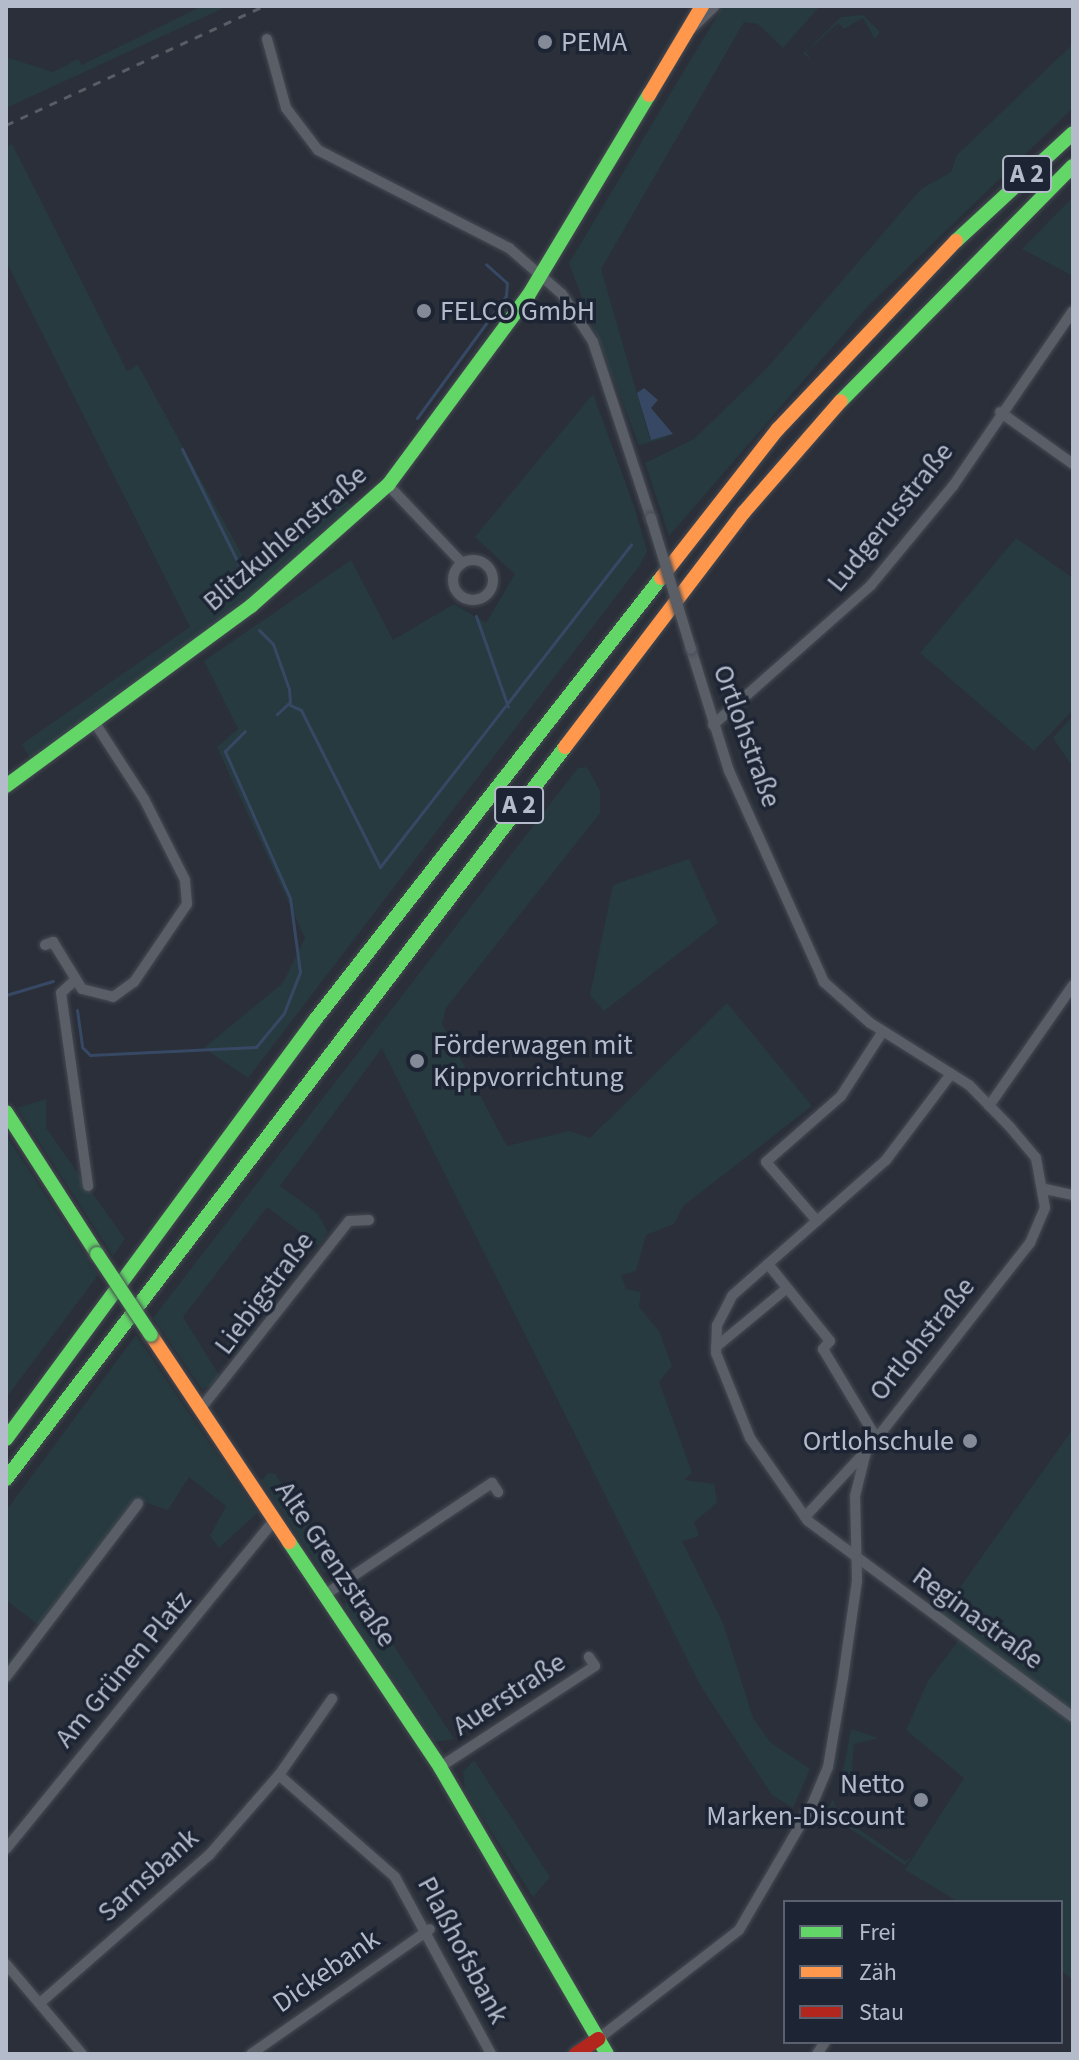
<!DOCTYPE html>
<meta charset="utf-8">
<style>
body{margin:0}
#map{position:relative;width:1079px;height:2060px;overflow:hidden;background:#2a2f39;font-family:"Source Sans 3",sans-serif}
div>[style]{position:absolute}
.green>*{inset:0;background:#273a3f}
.water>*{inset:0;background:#374864}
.stream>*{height:3px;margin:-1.5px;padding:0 1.5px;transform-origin:1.5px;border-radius:1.5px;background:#374864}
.roads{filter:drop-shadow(0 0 2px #464a52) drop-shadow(0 0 2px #464a52)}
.street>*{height:10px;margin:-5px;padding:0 5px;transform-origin:5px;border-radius:5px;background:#5a5e67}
.street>.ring{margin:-5px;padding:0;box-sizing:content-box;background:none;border:10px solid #5a5e67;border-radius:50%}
.fast>*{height:14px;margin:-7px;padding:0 7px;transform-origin:7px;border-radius:7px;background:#63d668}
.slow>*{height:14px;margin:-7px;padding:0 7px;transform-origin:7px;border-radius:7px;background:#ff974d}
.jam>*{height:14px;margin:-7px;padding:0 7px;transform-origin:7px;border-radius:7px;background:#b3261e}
.rail>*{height:3px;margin-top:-1.5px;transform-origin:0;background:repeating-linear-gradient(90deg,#595d64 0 8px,transparent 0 16px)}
.bridges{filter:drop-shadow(0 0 2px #464a52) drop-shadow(0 0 2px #464a52)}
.street-bridge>*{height:10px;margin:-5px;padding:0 5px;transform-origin:5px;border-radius:5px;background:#5a5e67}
.fast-bridge>*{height:14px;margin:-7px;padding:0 7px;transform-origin:7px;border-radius:7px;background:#63d668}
.dots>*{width:22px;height:22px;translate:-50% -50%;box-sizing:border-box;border:4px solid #1d2534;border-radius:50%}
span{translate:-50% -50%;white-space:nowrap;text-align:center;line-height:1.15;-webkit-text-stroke:7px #1d2534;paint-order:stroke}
.shield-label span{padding:2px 6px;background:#1d2534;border:2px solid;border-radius:6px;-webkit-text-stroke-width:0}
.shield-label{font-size:26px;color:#b4bbca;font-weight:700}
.poi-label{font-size:28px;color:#b4bbca}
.left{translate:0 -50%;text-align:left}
.right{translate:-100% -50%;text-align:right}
.street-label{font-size:28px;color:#b4bbca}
.frame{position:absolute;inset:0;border:8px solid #b4bbca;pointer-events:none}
.legend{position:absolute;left:783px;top:1900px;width:280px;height:144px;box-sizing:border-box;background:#1d2534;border:2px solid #596170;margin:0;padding:10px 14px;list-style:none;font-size:24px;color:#b4bbca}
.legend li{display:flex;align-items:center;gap:16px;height:40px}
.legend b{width:40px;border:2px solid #596170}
</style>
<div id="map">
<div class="green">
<div style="clip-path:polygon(202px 6px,228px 6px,6px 108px,6px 57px,53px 72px,78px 59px,82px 65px)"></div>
<div style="clip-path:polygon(723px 6px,820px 6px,783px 48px,758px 24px,744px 22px,601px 269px,650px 439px,674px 436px,639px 445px,569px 263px)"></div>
<div style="clip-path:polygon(863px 15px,880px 32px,875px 39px,863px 18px,844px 29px,838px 23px,806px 52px,811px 59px,803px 54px,841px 17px)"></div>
<div style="clip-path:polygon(1073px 44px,1073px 108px,867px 307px,669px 536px,645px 463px,694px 439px,768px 367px,921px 189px,951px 172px,957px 155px)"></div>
<div style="clip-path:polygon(12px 144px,127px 371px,138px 365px,252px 573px,342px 496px,352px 507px,296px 561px,158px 669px,30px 758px,22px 744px,190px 627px,6px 261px,6px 147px)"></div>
<div style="clip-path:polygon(1073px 197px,1073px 276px,1022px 249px)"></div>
<div style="clip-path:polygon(593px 394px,635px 509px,647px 551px,640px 565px,248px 1078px,204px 1048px,283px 983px,305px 938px,217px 747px,238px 729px,204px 661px,351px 560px,393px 640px,454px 604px,486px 623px,515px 574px,475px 537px)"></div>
<div style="clip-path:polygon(1016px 538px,1073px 578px,1073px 710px,1034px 751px,920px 653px)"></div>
<div style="clip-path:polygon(1070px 719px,1073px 721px,1073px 767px,1053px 738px)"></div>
<div style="clip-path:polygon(587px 767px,600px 791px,600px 813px,446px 1008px,442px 1024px,507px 1146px,569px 1131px,590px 1138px,727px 1003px,812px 1106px,683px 1206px,674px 1224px,646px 1235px,636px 1271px,621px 1275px,626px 1289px,641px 1292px,639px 1307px,659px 1331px,672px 1366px,659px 1382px,692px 1472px,684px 1480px,714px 1484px,717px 1503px,694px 1522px,699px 1536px,682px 1541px,723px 1623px,753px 1718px,770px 1742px,810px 1769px,793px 1808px,772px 1795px,700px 1685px,382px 1048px,280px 1186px,317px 1213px,328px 1232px,319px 1246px,267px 1207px,183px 1317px,219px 1375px,214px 1384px,202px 1389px,153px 1318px,578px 768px)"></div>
<div style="clip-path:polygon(689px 859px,718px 923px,604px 1011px,590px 995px,613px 885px)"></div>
<div style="clip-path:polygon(46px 1099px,46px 1128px,125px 1239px,113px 1256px,17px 1108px)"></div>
<div style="clip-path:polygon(6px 1135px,98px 1275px,6px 1398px)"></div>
<div style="clip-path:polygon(136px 1335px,257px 1513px,219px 1548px,210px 1536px,226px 1506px,189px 1477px,168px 1510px,138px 1500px,41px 1627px,6px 1600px,6px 1511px)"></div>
<div style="clip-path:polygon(1073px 1429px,1073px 1712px,941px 1614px)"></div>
<div style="clip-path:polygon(268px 1473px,275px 1474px,340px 1570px,323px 1573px,261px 1481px)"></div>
<div style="clip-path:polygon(356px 1587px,454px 1739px,435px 1742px,344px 1606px)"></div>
<div style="clip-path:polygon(961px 1637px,1073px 1720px,1073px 1980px,1061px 1971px,1061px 1902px,959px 1902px,905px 1870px,964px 1778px,906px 1730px,928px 1681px)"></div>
<div style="clip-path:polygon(851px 1729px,878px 1738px,854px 1744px,850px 1793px,840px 1787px)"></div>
<div style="clip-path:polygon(474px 1760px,550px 1877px,533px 1897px,465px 1790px,463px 1772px)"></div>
<div style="clip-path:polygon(833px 1799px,837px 1814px,905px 1861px,912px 1856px,905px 1865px,826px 1813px)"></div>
</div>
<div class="water">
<div style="clip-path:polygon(644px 388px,658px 400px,651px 408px,673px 434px,651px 440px,637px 393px)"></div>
</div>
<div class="stream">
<div style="left:417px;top:418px;width:151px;rotate:-53.9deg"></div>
<div style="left:506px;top:296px;width:13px;rotate:-86deg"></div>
<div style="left:507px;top:283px;width:28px;rotate:-138deg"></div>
<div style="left:182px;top:449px;width:149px;rotate:63.8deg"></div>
<div style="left:248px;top:583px;width:135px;rotate:-41.4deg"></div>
<div style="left:476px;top:616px;width:96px;rotate:70.6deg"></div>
<div style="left:259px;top:630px;width:20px;rotate:45deg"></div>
<div style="left:273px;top:644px;width:48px;rotate:70.4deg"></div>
<div style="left:289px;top:689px;width:13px;rotate:86deg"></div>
<div style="left:290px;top:702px;width:18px;rotate:137deg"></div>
<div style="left:288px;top:704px;width:14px;rotate:25deg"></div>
<div style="left:301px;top:710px;width:176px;rotate:63.3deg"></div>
<div style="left:380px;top:867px;width:409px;rotate:-52.1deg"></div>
<div style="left:6px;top:995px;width:49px;rotate:-16.6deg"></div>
<div style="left:77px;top:1010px;width:37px;rotate:82deg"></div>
<div style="left:82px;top:1047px;width:11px;rotate:45deg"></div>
<div style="left:90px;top:1055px;width:166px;rotate:-2.8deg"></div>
<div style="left:256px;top:1047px;width:44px;rotate:-50.5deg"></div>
<div style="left:284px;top:1013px;width:44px;rotate:-68.7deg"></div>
<div style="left:300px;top:972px;width:75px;rotate:-97.7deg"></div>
<div style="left:290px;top:898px;width:161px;rotate:-113.9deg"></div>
<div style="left:225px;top:751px;width:28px;rotate:-45deg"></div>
</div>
<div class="roads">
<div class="street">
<div style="left:691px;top:29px;width:33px;rotate:-44deg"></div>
<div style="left:267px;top:39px;width:72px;rotate:74.6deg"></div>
<div style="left:286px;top:108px;width:53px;rotate:52.7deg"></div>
<div style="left:318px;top:150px;width:215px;rotate:27.2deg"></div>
<div style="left:509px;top:248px;width:70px;rotate:41deg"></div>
<div style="left:562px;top:294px;width:57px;rotate:57.1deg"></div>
<div style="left:593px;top:342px;width:185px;rotate:71.8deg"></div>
<div style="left:1000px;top:412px;width:90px;rotate:35.5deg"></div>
<div style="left:388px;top:485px;width:108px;rotate:46.5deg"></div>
<div class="ring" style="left:453px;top:560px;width:30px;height:30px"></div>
<div style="left:713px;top:725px;width:211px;rotate:-41.5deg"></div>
<div style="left:871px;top:585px;width:129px;rotate:-50.4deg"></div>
<div style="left:953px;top:486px;width:212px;rotate:-55.6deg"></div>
<div style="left:45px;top:945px;width:9px;rotate:-21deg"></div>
<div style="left:53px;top:942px;width:55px;rotate:58.3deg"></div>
<div style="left:82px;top:989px;width:32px;rotate:14deg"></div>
<div style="left:113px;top:997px;width:26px;rotate:-36deg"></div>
<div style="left:134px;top:982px;width:94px;rotate:-55.8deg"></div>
<div style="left:187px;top:904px;width:24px;rotate:-95deg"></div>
<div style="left:185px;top:880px;width:91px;rotate:-116.8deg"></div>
<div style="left:144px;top:799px;width:90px;rotate:-122.8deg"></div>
<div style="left:75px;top:980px;width:19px;rotate:137deg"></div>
<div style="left:61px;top:993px;width:195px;rotate:82deg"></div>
<div style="left:951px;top:1074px;width:108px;rotate:127.1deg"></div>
<div style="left:886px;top:1160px;width:205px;rotate:138.6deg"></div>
<div style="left:732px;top:1296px;width:33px;rotate:117deg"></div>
<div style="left:717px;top:1325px;width:28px;rotate:92deg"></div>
<div style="left:716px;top:1353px;width:92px;rotate:68.2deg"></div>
<div style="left:750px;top:1438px;width:101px;rotate:55.1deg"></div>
<div style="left:808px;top:1521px;width:330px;rotate:36.5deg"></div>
<div style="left:989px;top:1106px;width:147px;rotate:-55.2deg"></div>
<div style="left:1045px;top:1189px;width:29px;rotate:12deg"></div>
<div style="left:817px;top:1221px;width:78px;rotate:-130.8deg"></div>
<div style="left:766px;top:1162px;width:100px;rotate:-41.3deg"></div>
<div style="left:841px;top:1096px;width:77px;rotate:-57.1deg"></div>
<div style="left:768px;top:1264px;width:99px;rotate:51.2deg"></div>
<div style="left:830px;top:1341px;width:11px;rotate:131deg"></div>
<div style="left:823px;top:1349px;width:101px;rotate:59.1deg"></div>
<div style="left:716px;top:1347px;width:92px;rotate:-39.7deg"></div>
<div style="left:202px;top:1407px;width:237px;rotate:-51.7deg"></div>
<div style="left:349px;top:1221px;width:20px;rotate:-3deg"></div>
<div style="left:805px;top:1517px;width:87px;rotate:-47.3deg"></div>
<div style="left:326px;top:1594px;width:200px;rotate:-33.8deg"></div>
<div style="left:492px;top:1483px;width:11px;rotate:56deg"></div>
<div style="left:6px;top:1677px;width:218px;rotate:-52.7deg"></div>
<div style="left:440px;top:1767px;width:185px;rotate:-33.1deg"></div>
<div style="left:595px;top:1666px;width:11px;rotate:-124deg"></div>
<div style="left:279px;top:1775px;width:154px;rotate:41.3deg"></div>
<div style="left:395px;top:1877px;width:201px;rotate:61.5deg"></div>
<div style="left:6px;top:1849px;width:426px;rotate:-50.8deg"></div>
<div style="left:6px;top:1964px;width:118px;rotate:49.8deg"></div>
<div style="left:40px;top:2003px;width:226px;rotate:-41.2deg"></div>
<div style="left:210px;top:1854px;width:105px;rotate:-48.9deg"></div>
<div style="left:279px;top:1775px;width:93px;rotate:-55.1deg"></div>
<div style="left:598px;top:2039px;width:178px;rotate:-37.7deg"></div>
<div style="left:739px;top:1930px;width:145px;rotate:-59.7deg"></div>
<div style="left:812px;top:1805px;width:41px;rotate:-67.2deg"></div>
<div style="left:828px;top:1767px;width:90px;rotate:-80.4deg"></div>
<div style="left:843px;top:1678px;width:98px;rotate:-81.8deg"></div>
<div style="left:857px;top:1581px;width:85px;rotate:-91.3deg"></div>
<div style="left:855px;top:1496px;width:45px;rotate:-76deg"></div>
<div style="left:866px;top:1452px;width:266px;rotate:-51.9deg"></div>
<div style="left:1030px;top:1243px;width:38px;rotate:-67deg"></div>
<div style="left:1045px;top:1208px;width:51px;rotate:-100.2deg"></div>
<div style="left:1036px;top:1158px;width:39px;rotate:-130deg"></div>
<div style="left:1011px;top:1128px;width:60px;rotate:-134.3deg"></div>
<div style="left:969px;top:1085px;width:117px;rotate:-147.9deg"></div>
<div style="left:870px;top:1023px;width:62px;rotate:-138.3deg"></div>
<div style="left:824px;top:982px;width:231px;rotate:-114.2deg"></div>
<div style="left:729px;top:771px;width:128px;rotate:-107.3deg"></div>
<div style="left:251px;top:2054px;width:218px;rotate:-34.9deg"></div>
<div style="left:817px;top:2054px;width:14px;rotate:-56deg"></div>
</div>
<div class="fast">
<div style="left:956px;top:241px;width:159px;rotate:-42.7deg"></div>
<div style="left:841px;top:401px;width:330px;rotate:-45.4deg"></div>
<div style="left:6px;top:786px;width:304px;rotate:-36.3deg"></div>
<div style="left:251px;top:606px;width:183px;rotate:-41.5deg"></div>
<div style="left:388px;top:485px;width:235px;rotate:-53.5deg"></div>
<div style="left:528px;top:296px;width:235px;rotate:-59deg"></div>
<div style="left:6px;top:1112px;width:169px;rotate:57.3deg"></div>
<div style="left:6px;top:1439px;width:521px;rotate:-53.59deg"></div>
<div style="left:315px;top:1020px;width:561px;rotate:-51.95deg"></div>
<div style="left:6px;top:1479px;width:921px;rotate:-52.63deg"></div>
<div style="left:289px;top:1542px;width:271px;rotate:56.1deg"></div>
<div style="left:440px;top:1767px;width:332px;rotate:59.8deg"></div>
</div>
<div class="slow">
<div style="left:649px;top:95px;width:104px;rotate:-59.2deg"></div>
<div style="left:661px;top:578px;width:189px;rotate:-51.9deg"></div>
<div style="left:778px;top:429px;width:259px;rotate:-46.6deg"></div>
<div style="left:565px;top:747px;width:295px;rotate:-52.7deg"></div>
<div style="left:744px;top:512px;width:147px;rotate:-48.9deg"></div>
<div style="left:151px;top:1335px;width:249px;rotate:56.3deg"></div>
</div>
<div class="jam">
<div style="left:576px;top:2054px;width:27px;rotate:-34deg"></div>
</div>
</div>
<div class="rail">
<div style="left:6px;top:125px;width:283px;rotate:-24.8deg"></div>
</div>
<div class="bridges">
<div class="street-bridge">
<div style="left:651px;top:518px;width:137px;rotate:73deg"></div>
</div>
<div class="fast-bridge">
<div style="left:97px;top:1254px;width:97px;rotate:56.3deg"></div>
</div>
</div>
<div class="dots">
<div style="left:545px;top:42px;background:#848a97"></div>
<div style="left:424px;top:311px;background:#848a97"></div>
<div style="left:417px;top:1061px;background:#848a97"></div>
<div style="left:970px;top:1441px;background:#848a97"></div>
<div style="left:921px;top:1800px;background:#848a97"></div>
</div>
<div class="shield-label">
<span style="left:1027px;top:174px">A 2</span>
<span style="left:519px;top:805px">A 2</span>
</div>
<div class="poi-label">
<span class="left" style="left:561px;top:42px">PEMA</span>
<span class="left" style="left:440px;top:311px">FELCO GmbH</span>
<span class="left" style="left:433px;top:1061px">Förderwagen mit<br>Kippvorrichtung</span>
<span class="right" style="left:954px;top:1441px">Ortlohschule</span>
<span class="right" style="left:905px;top:1800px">Netto<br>Marken-Discount</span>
</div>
<div class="street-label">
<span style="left:890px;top:517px;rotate:-51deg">Ludgerusstraße</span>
<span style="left:285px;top:538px;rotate:-41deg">Blitzkuhlenstraße</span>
<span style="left:747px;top:736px;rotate:70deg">Ortlohstraße</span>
<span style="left:264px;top:1293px;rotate:-53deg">Liebigstraße</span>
<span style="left:922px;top:1339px;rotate:-51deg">Ortlohstraße</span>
<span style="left:336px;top:1564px;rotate:56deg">Alte Grenzstraße</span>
<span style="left:978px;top:1618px;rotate:36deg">Reginastraße</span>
<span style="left:123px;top:1669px;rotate:-50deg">Am Grünen Platz</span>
<span style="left:509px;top:1694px;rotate:-33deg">Auerstraße</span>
<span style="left:148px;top:1875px;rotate:-42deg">Sarnsbank</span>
<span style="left:463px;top:1950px;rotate:62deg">Plaßhofsbank</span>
<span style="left:326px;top:1971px;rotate:-35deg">Dickebank</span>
</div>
<div class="frame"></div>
<ul class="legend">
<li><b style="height:10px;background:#63d668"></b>Frei</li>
<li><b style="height:10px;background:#ff974d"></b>Zäh</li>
<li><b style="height:10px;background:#b3261e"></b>Stau</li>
</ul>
</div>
